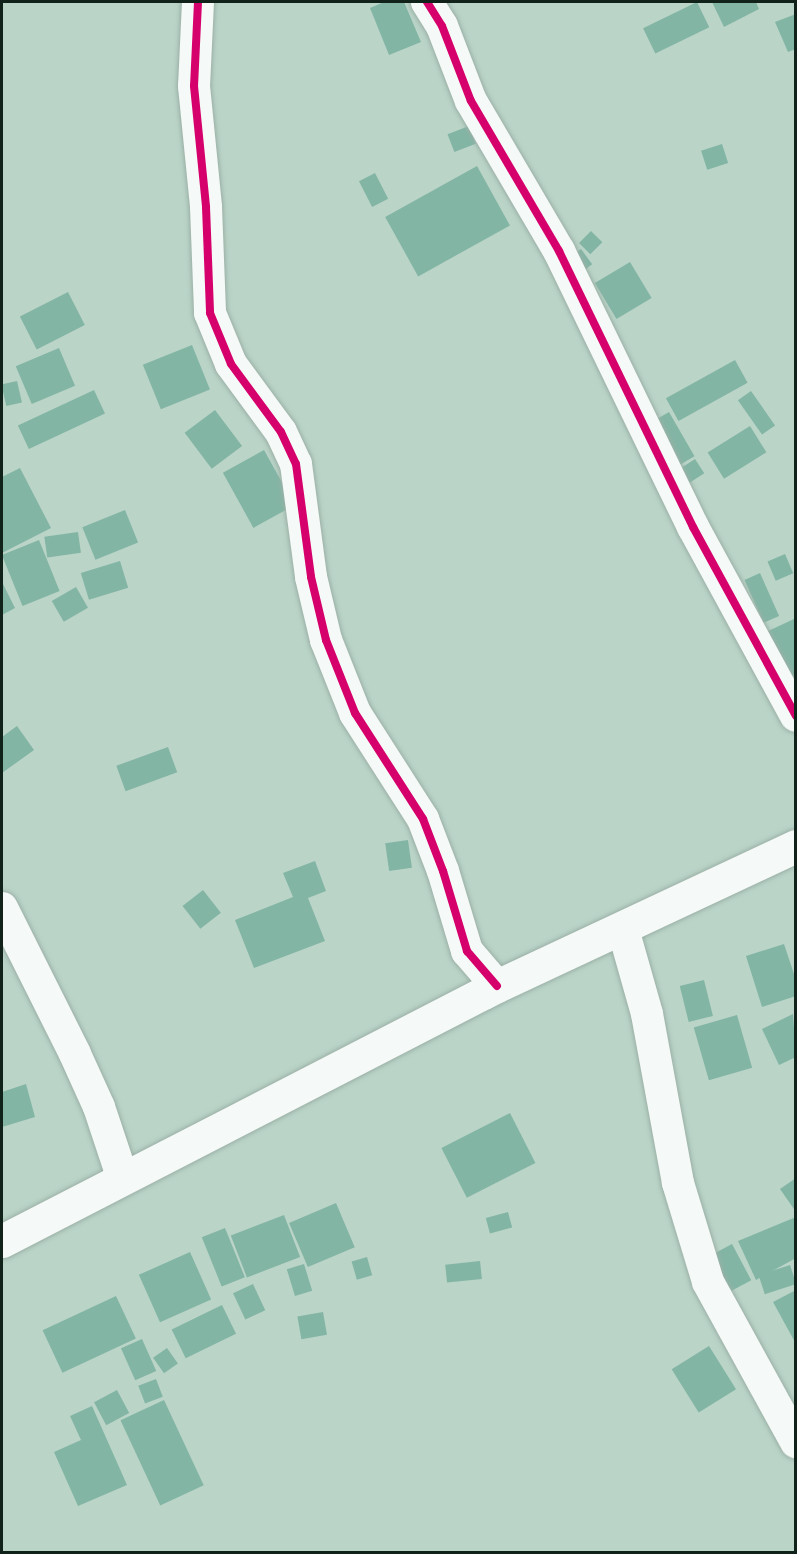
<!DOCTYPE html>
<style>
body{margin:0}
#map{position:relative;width:797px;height:1554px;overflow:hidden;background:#bad4c8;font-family:"Exo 2",sans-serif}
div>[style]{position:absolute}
.building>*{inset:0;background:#83b5a5;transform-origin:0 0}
.roads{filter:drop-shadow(0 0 2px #9bb0a6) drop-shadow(0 0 2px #9bb0a6)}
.street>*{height:32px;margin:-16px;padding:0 16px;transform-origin:16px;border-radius:16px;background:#f5f9f7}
.secondary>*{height:33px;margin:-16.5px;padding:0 16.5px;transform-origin:16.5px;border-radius:16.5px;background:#f5f9f7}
.cycleway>*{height:8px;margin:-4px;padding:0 4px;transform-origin:4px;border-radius:4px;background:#d6006c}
span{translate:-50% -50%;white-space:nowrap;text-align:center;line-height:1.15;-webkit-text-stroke:4.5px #b0dec9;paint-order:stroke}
.frame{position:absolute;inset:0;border:3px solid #10221a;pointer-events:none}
</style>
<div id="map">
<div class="building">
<div style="clip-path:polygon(384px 2px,404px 2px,421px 42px,389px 55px,370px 8px)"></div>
<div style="left:697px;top:2px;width:28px;height:60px;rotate:64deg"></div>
<div style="clip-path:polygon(712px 2px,756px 2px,759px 9px,724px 27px)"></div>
<div style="clip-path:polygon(796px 14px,796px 49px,788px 52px,775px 22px)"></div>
<div style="left:469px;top:126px;width:19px;height:23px;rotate:69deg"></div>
<div style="left:722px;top:144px;width:20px;height:22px;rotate:72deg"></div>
<div style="left:477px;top:166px;width:68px;height:105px;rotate:61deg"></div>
<div style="left:375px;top:173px;width:29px;height:18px;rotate:63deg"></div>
<div style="left:591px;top:231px;width:16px;height:17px;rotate:45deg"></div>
<div style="left:581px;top:249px;width:19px;height:21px;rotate:54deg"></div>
<div style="left:630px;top:262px;width:42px;height:41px;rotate:59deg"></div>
<div style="left:68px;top:292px;width:37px;height:54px;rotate:63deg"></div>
<div style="left:192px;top:345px;width:48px;height:53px;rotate:68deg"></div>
<div style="left:59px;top:348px;width:41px;height:47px;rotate:67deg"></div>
<div style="left:735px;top:360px;width:26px;height:79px;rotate:61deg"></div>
<div style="left:17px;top:381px;width:22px;height:16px;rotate:77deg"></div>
<div style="left:94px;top:390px;width:26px;height:84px;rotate:65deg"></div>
<div style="left:751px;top:391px;width:42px;height:16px;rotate:55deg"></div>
<div style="left:215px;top:410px;width:45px;height:38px;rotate:53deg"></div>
<div style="left:669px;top:412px;width:51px;height:25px;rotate:60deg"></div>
<div style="left:750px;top:426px;width:31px;height:50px;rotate:58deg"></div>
<div style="left:264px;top:450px;width:63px;height:47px;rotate:61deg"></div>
<div style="left:695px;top:459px;width:17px;height:24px;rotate:57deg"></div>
<div style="clip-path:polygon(20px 468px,51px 528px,2px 553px,2px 477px)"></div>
<div style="left:125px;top:510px;width:35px;height:46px;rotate:68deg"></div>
<div style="left:78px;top:532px;width:21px;height:34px;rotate:82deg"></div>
<div style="left:39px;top:540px;width:55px;height:40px;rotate:68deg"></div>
<div style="left:785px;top:554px;width:21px;height:19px;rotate:67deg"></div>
<div style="left:120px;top:561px;width:28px;height:41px;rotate:73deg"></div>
<div style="left:760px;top:573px;width:47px;height:17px;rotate:66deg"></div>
<div style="clip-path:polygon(2px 582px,15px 608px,2px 615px)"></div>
<div style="left:76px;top:587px;width:24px;height:28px;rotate:60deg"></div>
<div style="clip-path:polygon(796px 618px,796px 674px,786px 679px,764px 633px)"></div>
<div style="clip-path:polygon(17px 726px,34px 750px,2px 773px,2px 737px)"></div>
<div style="left:168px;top:747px;width:27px;height:55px;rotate:70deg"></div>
<div style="left:408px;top:840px;width:28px;height:23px;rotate:82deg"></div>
<div style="clip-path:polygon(315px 861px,326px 891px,308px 898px,325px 941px,254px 968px,235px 920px,293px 897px,283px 873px)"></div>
<div style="left:203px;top:890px;width:29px;height:26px;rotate:52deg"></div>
<div style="clip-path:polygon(784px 944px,796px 980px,796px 996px,762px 1007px,746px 956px)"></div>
<div style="left:704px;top:980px;width:37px;height:25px;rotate:76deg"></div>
<div style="clip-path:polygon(793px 1014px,796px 1057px,779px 1065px,762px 1029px)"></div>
<div style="left:737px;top:1015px;width:55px;height:45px;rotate:74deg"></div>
<div style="clip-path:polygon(26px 1084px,35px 1117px,2px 1127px,2px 1092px)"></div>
<div style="left:510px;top:1113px;width:56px;height:77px;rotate:63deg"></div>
<div style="clip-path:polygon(796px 1178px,796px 1212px,780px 1189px)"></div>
<div style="left:336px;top:1203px;width:48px;height:51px;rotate:67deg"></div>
<div style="left:508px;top:1212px;width:16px;height:23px;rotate:75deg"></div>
<div style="left:284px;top:1215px;width:45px;height:57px;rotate:69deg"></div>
<div style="clip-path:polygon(796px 1217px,796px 1258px,756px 1280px,738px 1241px)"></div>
<div style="left:225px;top:1228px;width:53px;height:25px;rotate:68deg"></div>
<div style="left:732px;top:1244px;width:41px;height:25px;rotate:62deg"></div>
<div style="left:190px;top:1252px;width:52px;height:56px;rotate:66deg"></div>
<div style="left:367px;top:1257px;width:19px;height:16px;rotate:74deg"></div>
<div style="left:480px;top:1261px;width:18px;height:35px;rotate:84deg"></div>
<div style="left:304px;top:1264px;width:28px;height:18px;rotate:73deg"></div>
<div style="left:790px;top:1265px;width:20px;height:33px;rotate:72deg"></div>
<div style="left:253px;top:1284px;width:29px;height:22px;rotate:65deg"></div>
<div style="clip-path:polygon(796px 1290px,796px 1344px,773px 1302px)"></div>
<div style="left:116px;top:1296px;width:47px;height:81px;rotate:65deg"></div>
<div style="left:222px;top:1305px;width:32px;height:56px;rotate:64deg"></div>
<div style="left:323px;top:1312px;width:23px;height:26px;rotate:80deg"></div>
<div style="left:142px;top:1339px;width:35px;height:23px;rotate:66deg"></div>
<div style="left:709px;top:1346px;width:51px;height:44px;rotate:58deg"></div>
<div style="left:167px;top:1348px;width:19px;height:17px;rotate:55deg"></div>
<div style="left:156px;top:1379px;width:19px;height:19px;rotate:69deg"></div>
<div style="left:117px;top:1390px;width:26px;height:26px;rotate:62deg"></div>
<div style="left:164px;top:1400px;width:94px;height:48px;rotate:65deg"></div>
<div style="clip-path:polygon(92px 1406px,127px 1485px,78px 1506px,54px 1452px,81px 1440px,70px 1416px)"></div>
</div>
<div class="roads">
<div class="street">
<div style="left:198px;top:2px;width:84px;rotate:92.7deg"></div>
<div style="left:194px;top:86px;width:122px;rotate:84.3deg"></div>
<div style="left:206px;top:207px;width:106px;rotate:87.8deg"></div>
<div style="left:210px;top:313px;width:55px;rotate:67.6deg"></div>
<div style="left:231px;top:364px;width:84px;rotate:53.7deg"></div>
<div style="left:281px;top:432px;width:35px;rotate:65deg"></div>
<div style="left:296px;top:464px;width:114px;rotate:82.4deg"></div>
<div style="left:311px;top:577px;width:65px;rotate:76.6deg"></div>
<div style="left:326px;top:640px;width:79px;rotate:68.3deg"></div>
<div style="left:355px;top:713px;width:126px;rotate:57.3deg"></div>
<div style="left:423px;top:819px;width:56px;rotate:69deg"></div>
<div style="left:443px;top:871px;width:84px;rotate:73.3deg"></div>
<div style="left:467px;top:951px;width:46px;rotate:49.4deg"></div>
<div style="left:427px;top:2px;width:28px;rotate:58deg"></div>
<div style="left:442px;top:26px;width:80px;rotate:68.9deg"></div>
<div style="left:471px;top:101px;width:174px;rotate:59.6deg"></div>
<div style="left:559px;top:251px;width:307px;rotate:64.1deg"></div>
<div style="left:693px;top:527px;width:215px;rotate:61.4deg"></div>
<div style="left:2px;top:908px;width:163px;rotate:63.4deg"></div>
<div style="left:75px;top:1054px;width:58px;rotate:65.6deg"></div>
<div style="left:99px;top:1107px;width:76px;rotate:71.6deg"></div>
<div style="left:623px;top:929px;width:88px;rotate:74.2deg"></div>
<div style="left:647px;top:1014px;width:172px;rotate:79.6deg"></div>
<div style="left:678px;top:1183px;width:103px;rotate:73.1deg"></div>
<div style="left:708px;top:1282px;width:183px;rotate:61.2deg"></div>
</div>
<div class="secondary">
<div style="left:2px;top:1241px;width:557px;rotate:-27.26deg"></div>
<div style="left:497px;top:986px;width:330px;rotate:-25.1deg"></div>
</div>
</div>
<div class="cycleway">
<div style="left:198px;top:2px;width:84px;rotate:92.7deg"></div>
<div style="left:194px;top:86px;width:122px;rotate:84.3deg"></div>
<div style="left:206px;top:207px;width:106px;rotate:87.8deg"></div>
<div style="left:210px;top:313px;width:55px;rotate:67.6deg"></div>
<div style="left:231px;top:364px;width:84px;rotate:53.7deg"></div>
<div style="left:281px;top:432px;width:35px;rotate:65deg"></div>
<div style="left:296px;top:464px;width:114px;rotate:82.4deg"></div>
<div style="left:311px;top:577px;width:65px;rotate:76.6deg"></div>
<div style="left:326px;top:640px;width:79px;rotate:68.3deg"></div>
<div style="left:355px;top:713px;width:126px;rotate:57.3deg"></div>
<div style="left:423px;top:819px;width:56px;rotate:69deg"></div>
<div style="left:443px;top:871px;width:84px;rotate:73.3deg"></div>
<div style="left:467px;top:951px;width:46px;rotate:49.4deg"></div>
<div style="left:427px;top:2px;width:28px;rotate:58deg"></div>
<div style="left:442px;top:26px;width:80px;rotate:68.9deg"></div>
<div style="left:471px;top:101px;width:174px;rotate:59.6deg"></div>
<div style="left:559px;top:251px;width:307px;rotate:64.1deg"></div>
<div style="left:693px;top:527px;width:215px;rotate:61.4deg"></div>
</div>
<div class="frame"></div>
</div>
